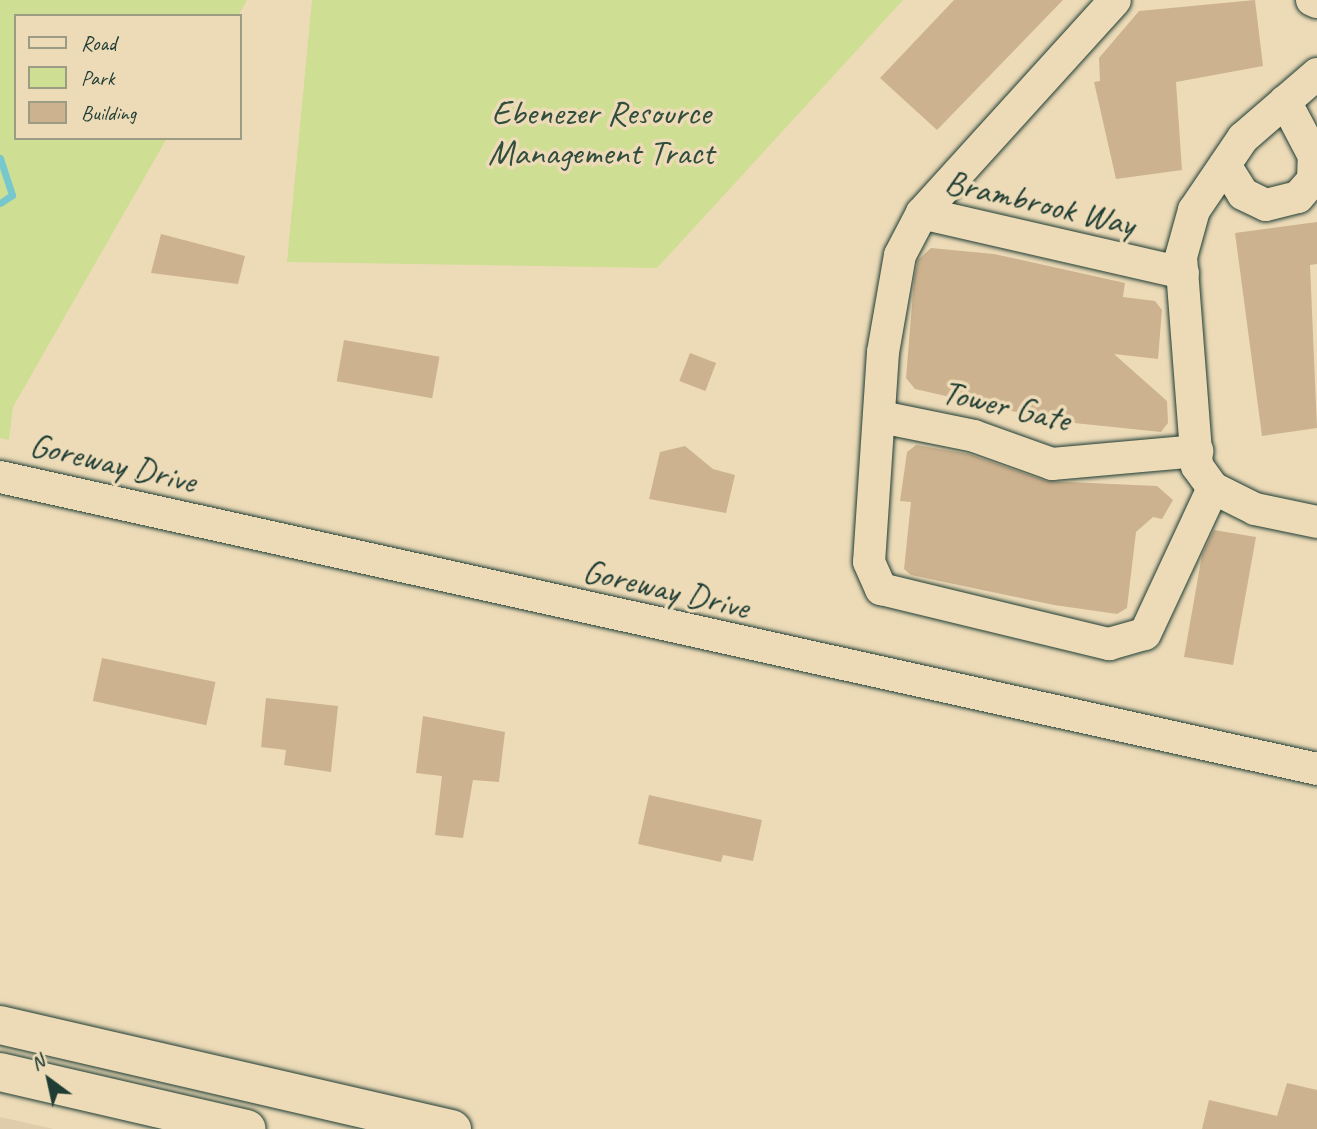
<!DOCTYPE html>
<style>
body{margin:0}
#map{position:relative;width:1317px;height:1129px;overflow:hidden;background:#eddbb8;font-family:Caveat,sans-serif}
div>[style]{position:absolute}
.built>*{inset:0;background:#dfccaa}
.green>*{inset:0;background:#cede92}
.stream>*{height:7px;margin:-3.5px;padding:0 3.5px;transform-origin:3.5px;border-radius:3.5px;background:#77c8ce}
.building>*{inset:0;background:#cdb28f;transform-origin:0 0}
.roads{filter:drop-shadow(0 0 2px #1f3d34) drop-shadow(0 0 2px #1f3d34)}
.minor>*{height:32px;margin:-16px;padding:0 16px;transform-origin:16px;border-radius:16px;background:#eddbb8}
.major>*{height:38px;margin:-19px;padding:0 19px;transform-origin:19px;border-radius:19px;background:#eddbb8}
span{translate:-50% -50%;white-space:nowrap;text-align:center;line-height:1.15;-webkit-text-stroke:7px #eddbb8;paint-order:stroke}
.park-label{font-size:35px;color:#304d3d}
.street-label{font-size:35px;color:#1f3d34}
.legend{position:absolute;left:14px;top:14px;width:228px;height:126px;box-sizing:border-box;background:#eddbb8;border:2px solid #9b9c83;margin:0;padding:9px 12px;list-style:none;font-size:21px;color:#1f3d34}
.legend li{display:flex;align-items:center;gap:14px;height:35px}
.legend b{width:35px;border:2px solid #9b9c83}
.north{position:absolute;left:14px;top:1045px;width:70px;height:70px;-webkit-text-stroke:5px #eddbb8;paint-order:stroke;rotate:327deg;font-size:19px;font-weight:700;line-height:28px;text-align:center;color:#1f3d34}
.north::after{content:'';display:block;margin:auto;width:24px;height:32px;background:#1f3d34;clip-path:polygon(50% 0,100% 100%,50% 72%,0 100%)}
</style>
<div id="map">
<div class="built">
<div style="clip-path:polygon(0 1117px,54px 1129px,0 1129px)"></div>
</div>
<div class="green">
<div style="clip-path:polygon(0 0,247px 0,238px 16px,16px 16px,16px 138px,167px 138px,13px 407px,9px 440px,0 438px)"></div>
<div style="clip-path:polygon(312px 0,903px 0,657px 268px,287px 262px)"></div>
</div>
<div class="stream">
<div style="left:0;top:158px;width:39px;rotate:72deg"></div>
<div style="left:12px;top:195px;width:14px;rotate:146deg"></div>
</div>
<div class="building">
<div style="clip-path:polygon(954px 0,1063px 0,937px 130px,880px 78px)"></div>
<div style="clip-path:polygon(1255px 0,1263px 66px,1176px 82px,1182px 170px,1116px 179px,1094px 82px,1100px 81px,1099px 58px,1139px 11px)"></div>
<div style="clip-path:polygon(1317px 222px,1317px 264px,1310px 265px,1317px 428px,1262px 436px,1235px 233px)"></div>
<div style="clip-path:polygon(161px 234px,245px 256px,238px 284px,151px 273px)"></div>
<div style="clip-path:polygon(931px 248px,994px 254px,1125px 283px,1123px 297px,1155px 301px,1162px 310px,1158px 359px,1114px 354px,1167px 401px,1168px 423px,1161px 432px,1055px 421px,915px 389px,906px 378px,914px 280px,918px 260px)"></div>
<div style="left:344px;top:340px;width:97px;height:42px;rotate:10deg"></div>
<div style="left:690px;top:353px;width:28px;height:30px;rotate:21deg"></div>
<div style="clip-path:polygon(916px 445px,969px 454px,1046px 481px,1157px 486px,1173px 500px,1162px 519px,1153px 517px,1136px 532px,1127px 608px,1117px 614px,1054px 605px,911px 575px,904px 569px,911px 502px,900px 501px,907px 452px)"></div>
<div style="clip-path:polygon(685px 446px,713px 469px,735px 475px,726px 513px,649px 499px,660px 452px)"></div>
<div style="clip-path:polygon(1214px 530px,1256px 537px,1233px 665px,1184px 657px,1202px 555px)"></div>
<div style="left:102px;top:658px;width:116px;height:44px;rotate:12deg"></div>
<div style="clip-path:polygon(266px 698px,338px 706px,331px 772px,284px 765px,286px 750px,261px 747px)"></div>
<div style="clip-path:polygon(423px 716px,505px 732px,499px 782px,473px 780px,463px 838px,435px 835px,442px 776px,416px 773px)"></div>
<div style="clip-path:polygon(649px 795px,762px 820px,753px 861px,723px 855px,721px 862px,638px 844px)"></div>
<div style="clip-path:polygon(1287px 1083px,1317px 1090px,1317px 1129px,1202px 1129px,1209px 1100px,1277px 1116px)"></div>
</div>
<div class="roads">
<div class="minor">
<div style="left:1312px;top:0;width:5px;rotate:22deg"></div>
<div style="left:1317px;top:74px;width:98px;rotate:139.1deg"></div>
<div style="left:1243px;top:138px;width:87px;rotate:124.2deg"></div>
<div style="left:1194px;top:210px;width:49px;rotate:105.5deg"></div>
<div style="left:1181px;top:257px;width:210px;rotate:85.6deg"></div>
<div style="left:1197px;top:466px;width:27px;rotate:54deg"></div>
<div style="left:1213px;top:488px;width:47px;rotate:26.6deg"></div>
<div style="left:1255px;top:509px;width:63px;rotate:11.8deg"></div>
<div style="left:1225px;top:165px;width:34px;rotate:58deg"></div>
<div style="left:1243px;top:194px;width:25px;rotate:26deg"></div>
<div style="left:1266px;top:205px;width:33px;rotate:-14deg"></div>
<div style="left:1298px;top:197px;width:23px;rotate:-49deg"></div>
<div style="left:1313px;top:180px;width:24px;rotate:-88deg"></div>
<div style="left:1314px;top:156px;width:62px;rotate:-117.8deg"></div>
<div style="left:922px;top:213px;width:287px;rotate:-47.8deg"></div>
<div style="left:1183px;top:273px;width:268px;rotate:-167.1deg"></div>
<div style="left:922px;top:213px;width:47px;rotate:117.6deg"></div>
<div style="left:900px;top:255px;width:98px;rotate:99.9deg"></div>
<div style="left:883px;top:352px;width:210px;rotate:93.8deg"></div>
<div style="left:869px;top:562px;width:30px;rotate:66deg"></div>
<div style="left:881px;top:589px;width:235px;rotate:13.6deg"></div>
<div style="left:1109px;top:644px;width:37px;rotate:-16deg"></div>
<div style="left:1145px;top:634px;width:161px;rotate:-65deg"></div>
<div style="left:881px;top:417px;width:95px;rotate:11.5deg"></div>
<div style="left:974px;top:436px;width:83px;rotate:19.7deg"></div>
<div style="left:1052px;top:464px;width:146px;rotate:-5.1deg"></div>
<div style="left:0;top:477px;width:1349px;rotate:12.5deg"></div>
</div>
<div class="major">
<div style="left:0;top:1025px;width:464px;rotate:13deg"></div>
<div style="left:0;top:1072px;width:253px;rotate:13deg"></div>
</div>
</div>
<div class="park-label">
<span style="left:601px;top:133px">Ebenezer Resource<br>Management Tract</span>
</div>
<div class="street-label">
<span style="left:1040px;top:203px;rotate:13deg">Brambrook Way</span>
<span style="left:1006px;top:406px;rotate:13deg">Tower Gate</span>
<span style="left:113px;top:463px;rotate:13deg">Goreway Drive</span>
<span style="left:666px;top:589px;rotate:13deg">Goreway Drive</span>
</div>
<ul class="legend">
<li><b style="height:9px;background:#eddbb8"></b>Road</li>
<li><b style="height:19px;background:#cede92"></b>Park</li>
<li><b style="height:19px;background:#cdb28f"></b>Building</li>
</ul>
<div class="north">N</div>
</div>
